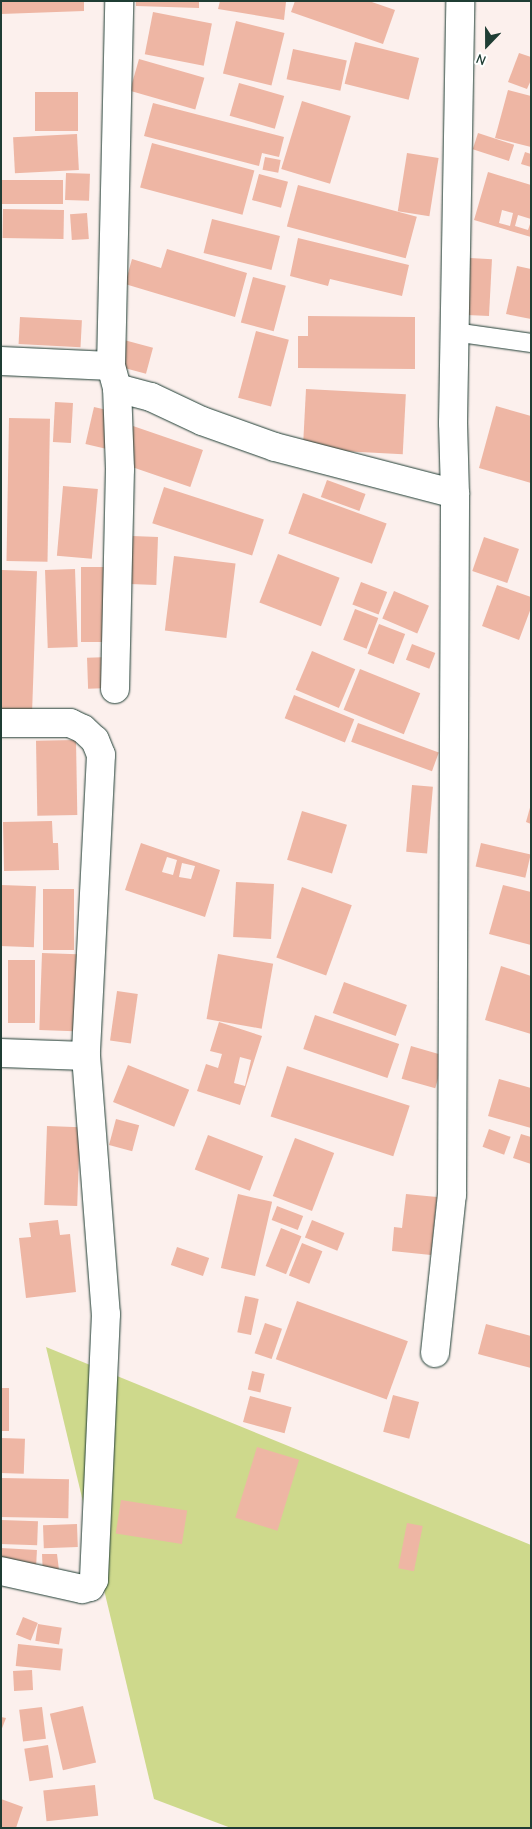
<!DOCTYPE html>
<style>
body{margin:0}
#map{position:relative;width:532px;height:1829px;overflow:hidden;background:#fcf0ed;font-family:"Comic Neue",sans-serif}
div>[style]{position:absolute}
.green>*{inset:0;background:#ced98c}
.building>*{inset:0;background:#eeb6a4;transform-origin:0 0}
.roads{filter:drop-shadow(0 0 1px #1f3d34) drop-shadow(0 0 1px #1f3d34)}
.lane>*{height:18px;margin:-9px;padding:0 9px;transform-origin:9px;border-radius:9px;background:#fff}
.street>*{height:28px;margin:-14px;padding:0 14px;transform-origin:14px;border-radius:14px;background:#fff}
span{translate:-50% -50%;white-space:nowrap;text-align:center;line-height:1.15;-webkit-text-stroke:4px #fff;paint-order:stroke}
.frame{position:absolute;inset:0;border:2px solid #1f3d34;pointer-events:none}
.north{position:absolute;left:462px;top:20px;width:50px;height:50px;-webkit-text-stroke:4px #fff;paint-order:stroke;rotate:202deg;font-size:14px;font-weight:700;line-height:20px;text-align:center;color:#1f3d34}
.north::after{content:'';display:block;margin:auto;width:18px;height:22px;background:#1f3d34;clip-path:polygon(50% 0,100% 100%,50% 72%,0 100%)}
</style>
<div id="map">
<div class="green">
<div style="clip-path:polygon(46px 1347px,531px 1545px,531px 1828px,231px 1828px,154px 1799px)"></div>
</div>
<div class="building">
<div style="clip-path:polygon(1px 1px,84px 1px,84px 11px,1px 14px)"></div>
<div style="clip-path:polygon(136px 1px,199px 1px,199px 8px,136px 6px)"></div>
<div style="clip-path:polygon(220px 1px,286px 2px,284px 20px,218px 9px)"></div>
<div style="clip-path:polygon(295px 1px,369px 1px,395px 10px,383px 44px,291px 12px)"></div>
<div style="left:153px;top:12px;width:60px;height:43px;rotate:11deg"></div>
<div style="left:236px;top:21px;width:50px;height:54px;rotate:14deg"></div>
<div style="left:355px;top:42px;width:66px;height:43px;rotate:14deg"></div>
<div style="left:293px;top:49px;width:55px;height:31px;rotate:12deg"></div>
<div style="clip-path:polygon(519px 53px,531px 57px,531px 80px,527px 89px,508px 82px)"></div>
<div style="left:139px;top:59px;width:68px;height:33px;rotate:16deg"></div>
<div style="left:239px;top:83px;width:47px;height:34px;rotate:16deg"></div>
<div style="clip-path:polygon(508px 90px,531px 96px,531px 147px,495px 138px)"></div>
<div style="left:35px;top:92px;width:43px;height:39px"></div>
<div style="left:302px;top:101px;width:51px;height:71px;rotate:17deg"></div>
<div style="clip-path:polygon(153px 103px,284px 137px,279px 157px,262px 153px,259px 166px,144px 136px)"></div>
<div style="left:478px;top:133px;width:38px;height:17px;rotate:18deg"></div>
<div style="left:77px;top:134px;width:36px;height:64px;rotate:87deg"></div>
<div style="left:152px;top:143px;width:106px;height:46px;rotate:15deg"></div>
<div style="clip-path:polygon(525px 152px,531px 154px,531px 167px,521px 164px)"></div>
<div style="left:407px;top:153px;width:32px;height:59px;rotate:9deg"></div>
<div style="left:265px;top:157px;width:16px;height:13px;rotate:11deg"></div>
<div style="clip-path:polygon(evenodd,488px 172px,531px 185px,531px 219px,518px 215px,515px 226px,528px 230px,531px 221px,531px 237px,474px 220px,488px 172px,502px 210px,513px 213px,510px 226px,499px 223px,502px 210px)"></div>
<div style="left:66px;top:173px;width:24px;height:27px;rotate:2deg"></div>
<div style="left:259px;top:174px;width:30px;height:27px;rotate:15deg"></div>
<div style="left:1px;top:180px;width:62px;height:24px"></div>
<div style="left:298px;top:185px;width:123px;height:43px;rotate:15deg"></div>
<div style="left:3px;top:209px;width:61px;height:29px;rotate:1deg"></div>
<div style="left:87px;top:213px;width:26px;height:17px;rotate:86deg"></div>
<div style="left:212px;top:219px;width:70px;height:35px;rotate:14deg"></div>
<div style="clip-path:polygon(298px 238px,409px 265px,402px 296px,330px 279px,328px 286px,290px 276px)"></div>
<div style="clip-path:polygon(167px 249px,247px 273px,235px 317px,125px 284px,132px 259px,161px 268px)"></div>
<div style="left:470px;top:258px;width:22px;height:57px;rotate:3deg"></div>
<div style="clip-path:polygon(517px 266px,531px 269px,531px 319px,506px 314px)"></div>
<div style="left:253px;top:277px;width:34px;height:47px;rotate:15deg"></div>
<div style="clip-path:polygon(308px 316px,415px 317px,415px 369px,298px 368px,298px 336px,308px 336px)"></div>
<div style="left:20px;top:317px;width:62px;height:27px;rotate:3deg"></div>
<div style="left:256px;top:331px;width:34px;height:69px;rotate:15deg"></div>
<div style="left:124px;top:340px;width:30px;height:27px;rotate:15deg"></div>
<div style="left:306px;top:389px;width:100px;height:60px;rotate:3deg"></div>
<div style="left:55px;top:402px;width:18px;height:40px;rotate:3deg"></div>
<div style="clip-path:polygon(496px 406px,531px 416px,531px 483px,479px 468px)"></div>
<div style="left:94px;top:407px;width:22px;height:38px;rotate:13deg"></div>
<div style="left:9px;top:418px;width:41px;height:143px;rotate:1deg"></div>
<div style="left:133px;top:426px;width:74px;height:39px;rotate:19deg"></div>
<div style="left:327px;top:480px;width:41px;height:18px;rotate:20deg"></div>
<div style="left:63px;top:486px;width:35px;height:70px;rotate:5deg"></div>
<div style="left:164px;top:487px;width:105px;height:38px;rotate:18deg"></div>
<div style="left:303px;top:493px;width:89px;height:43px;rotate:20deg"></div>
<div style="left:132px;top:536px;width:26px;height:48px;rotate:2deg"></div>
<div style="left:484px;top:537px;width:37px;height:36px;rotate:19deg"></div>
<div style="left:278px;top:554px;width:66px;height:52px;rotate:21deg"></div>
<div style="left:174px;top:556px;width:62px;height:75px;rotate:7deg"></div>
<div style="left:81px;top:567px;width:25px;height:75px"></div>
<div style="left:75px;top:569px;width:78px;height:30px;rotate:88deg"></div>
<div style="left:2px;top:570px;width:35px;height:140px;rotate:2deg"></div>
<div style="left:361px;top:582px;width:28px;height:24px;rotate:21deg"></div>
<div style="clip-path:polygon(497px 585px,531px 597px,531px 608px,519px 640px,482px 626px)"></div>
<div style="left:394px;top:591px;width:38px;height:30px;rotate:23deg"></div>
<div style="left:355px;top:609px;width:25px;height:33px;rotate:21deg"></div>
<div style="left:379px;top:624px;width:28px;height:32px;rotate:21deg"></div>
<div style="left:412px;top:644px;width:25px;height:17px;rotate:21deg"></div>
<div style="left:312px;top:651px;width:47px;height:42px;rotate:23deg"></div>
<div style="left:109px;top:657px;width:31px;height:22px;rotate:88deg"></div>
<div style="left:360px;top:669px;width:65px;height:44px;rotate:22deg"></div>
<div style="left:294px;top:695px;width:65px;height:25px;rotate:22deg"></div>
<div style="left:358px;top:723px;width:86px;height:20px;rotate:20deg"></div>
<div style="left:76px;top:740px;width:75px;height:40px;rotate:89deg"></div>
<div style="left:412px;top:785px;width:21px;height:67px;rotate:5deg"></div>
<div style="clip-path:polygon(531px 804px,531px 824px,526px 822px)"></div>
<div style="left:302px;top:811px;width:47px;height:51px;rotate:17deg"></div>
<div style="clip-path:polygon(52px 821px,53px 843px,58px 843px,59px 870px,4px 871px,3px 822px)"></div>
<div style="clip-path:polygon(evenodd,141px 843px,220px 870px,205px 917px,125px 890px,141px 843px,167px 857px,177px 860px,173px 875px,162px 872px,167px 857px,141px 843px,182px 863px,195px 866px,191px 879px,179px 877px,182px 863px)"></div>
<div style="left:481px;top:843px;width:51px;height:24px;rotate:13deg"></div>
<div style="left:236px;top:882px;width:38px;height:55px;rotate:3deg"></div>
<div style="left:1px;top:885px;width:35px;height:61px;rotate:2deg"></div>
<div style="clip-path:polygon(503px 885px,531px 892px,531px 945px,489px 934px)"></div>
<div style="left:302px;top:887px;width:53px;height:75px;rotate:20deg"></div>
<div style="left:43px;top:889px;width:31px;height:61px"></div>
<div style="left:42px;top:953px;width:35px;height:77px;rotate:2deg"></div>
<div style="left:218px;top:954px;width:56px;height:66px;rotate:10deg"></div>
<div style="left:35px;top:960px;width:63px;height:27px;rotate:90deg"></div>
<div style="clip-path:polygon(501px 966px,531px 976px,531px 1034px,485px 1020px)"></div>
<div style="left:344px;top:982px;width:67px;height:33px;rotate:20deg"></div>
<div style="left:117px;top:991px;width:21px;height:50px;rotate:8deg"></div>
<div style="left:315px;top:1015px;width:89px;height:36px;rotate:19deg"></div>
<div style="clip-path:polygon(evenodd,219px 1022px,262px 1036px,240px 1105px,197px 1091px,206px 1064px,218px 1068px,222px 1054px,210px 1051px,219px 1022px,240px 1057px,251px 1060px,245px 1086px,234px 1083px,240px 1057px)"></div>
<div style="left:411px;top:1046px;width:35px;height:34px;rotate:16deg"></div>
<div style="left:128px;top:1065px;width:66px;height:40px;rotate:22deg"></div>
<div style="left:287px;top:1066px;width:129px;height:53px;rotate:18deg"></div>
<div style="clip-path:polygon(499px 1079px,531px 1088px,531px 1128px,488px 1116px)"></div>
<div style="left:116px;top:1119px;width:24px;height:27px;rotate:15deg"></div>
<div style="left:47px;top:1126px;width:33px;height:79px;rotate:2deg"></div>
<div style="left:489px;top:1129px;width:23px;height:19px;rotate:20deg"></div>
<div style="clip-path:polygon(521px 1134px,531px 1137px,531px 1164px,513px 1158px)"></div>
<div style="left:208px;top:1135px;width:59px;height:37px;rotate:21deg"></div>
<div style="left:295px;top:1138px;width:42px;height:62px;rotate:21deg"></div>
<div style="left:238px;top:1194px;width:35px;height:76px;rotate:13deg"></div>
<div style="clip-path:polygon(406px 1194px,437px 1197px,431px 1255px,392px 1251px,394px 1227px,402px 1228px)"></div>
<div style="left:277px;top:1206px;width:28px;height:15px;rotate:21deg"></div>
<div style="clip-path:polygon(58px 1220px,60px 1235px,70px 1234px,76px 1292px,26px 1298px,19px 1238px,31px 1237px,29px 1223px)"></div>
<div style="left:312px;top:1220px;width:35px;height:19px;rotate:22deg"></div>
<div style="left:281px;top:1228px;width:22px;height:41px;rotate:22deg"></div>
<div style="left:302px;top:1243px;width:22px;height:35px;rotate:22deg"></div>
<div style="left:177px;top:1247px;width:34px;height:19px;rotate:19deg"></div>
<div style="left:245px;top:1296px;width:14px;height:37px;rotate:12deg"></div>
<div style="left:297px;top:1301px;width:118px;height:62px;rotate:20deg"></div>
<div style="left:265px;top:1323px;width:18px;height:32px;rotate:19deg"></div>
<div style="clip-path:polygon(486px 1324px,531px 1336px,531px 1368px,478px 1354px)"></div>
<div style="left:252px;top:1371px;width:13px;height:19px;rotate:13deg"></div>
<div style="left:1px;top:1388px;width:8px;height:43px"></div>
<div style="left:393px;top:1395px;width:27px;height:38px;rotate:15deg"></div>
<div style="left:250px;top:1396px;width:43px;height:27px;rotate:15deg"></div>
<div style="left:1px;top:1438px;width:24px;height:35px;rotate:2deg"></div>
<div style="left:257px;top:1447px;width:44px;height:74px;rotate:17deg"></div>
<div style="left:1px;top:1478px;width:68px;height:39px;rotate:1deg"></div>
<div style="left:121px;top:1500px;width:67px;height:34px;rotate:9deg"></div>
<div style="left:1px;top:1520px;width:37px;height:24px;rotate:2deg"></div>
<div style="left:407px;top:1523px;width:16px;height:46px;rotate:11deg"></div>
<div style="left:77px;top:1524px;width:23px;height:34px;rotate:88deg"></div>
<div style="left:1px;top:1548px;width:36px;height:17px;rotate:3deg"></div>
<div style="clip-path:polygon(42px 1554px,57px 1554px,60px 1578px,43px 1577px)"></div>
<div style="left:23px;top:1617px;width:16px;height:19px;rotate:22deg"></div>
<div style="left:38px;top:1624px;width:24px;height:17px;rotate:9deg"></div>
<div style="left:18px;top:1644px;width:45px;height:22px;rotate:6deg"></div>
<div style="left:32px;top:1670px;width:20px;height:19px;rotate:87deg"></div>
<div style="left:83px;top:1706px;width:58px;height:34px;rotate:77deg"></div>
<div style="left:42px;top:1707px;width:32px;height:23px;rotate:83deg"></div>
<div style="clip-path:polygon(1px 1717px,6px 1718px,1px 1731px)"></div>
<div style="left:48px;top:1745px;width:33px;height:24px;rotate:81deg"></div>
<div style="left:95px;top:1785px;width:31px;height:52px;rotate:84deg"></div>
<div style="clip-path:polygon(1px 1799px,23px 1807px,16px 1828px,1px 1828px)"></div>
</div>
<div class="roads">
<div class="lane">
<div style="left:454px;top:332px;width:78px;rotate:8.1deg"></div>
</div>
<div class="street">
<div style="left:1px;top:361px;width:110px;rotate:2.6deg"></div>
<div style="left:117px;top:388px;width:35px;rotate:15deg"></div>
<div style="left:151px;top:397px;width:56px;rotate:25.2deg"></div>
<div style="left:202px;top:421px;width:77px;rotate:19.6deg"></div>
<div style="left:275px;top:447px;width:186px;rotate:14.6deg"></div>
<div style="left:115px;top:689px;width:220px;rotate:-88.7deg"></div>
<div style="left:120px;top:469px;width:81px;rotate:-92.1deg"></div>
<div style="left:117px;top:388px;width:23px;rotate:-105deg"></div>
<div style="left:111px;top:366px;width:365px;rotate:-88.7deg"></div>
<div style="left:1px;top:723px;width:69px"></div>
<div style="left:70px;top:723px;width:14px;rotate:25deg"></div>
<div style="left:83px;top:729px;width:16px;rotate:43deg"></div>
<div style="left:95px;top:740px;width:16px;rotate:68deg"></div>
<div style="left:101px;top:755px;width:301px;rotate:92.9deg"></div>
<div style="left:86px;top:1056px;width:259px;rotate:85.6deg"></div>
<div style="left:106px;top:1314px;width:266px;rotate:92.6deg"></div>
<div style="left:94px;top:1580px;width:8px;rotate:120deg"></div>
<div style="left:90px;top:1587px;width:8px;rotate:166deg"></div>
<div style="left:82px;top:1589px;width:83px;rotate:-167.5deg"></div>
<div style="left:1px;top:1053px;width:85px;rotate:2deg"></div>
<div style="left:435px;top:1353px;width:159px;rotate:-83.9deg"></div>
<div style="left:452px;top:1195px;width:701px;rotate:-89.75deg"></div>
<div style="left:455px;top:494px;width:71px;rotate:-91.6deg"></div>
<div style="left:453px;top:423px;width:422px;rotate:-89deg"></div>
</div>
</div>
<div class="frame"></div>
<div class="north">N</div>
</div>
